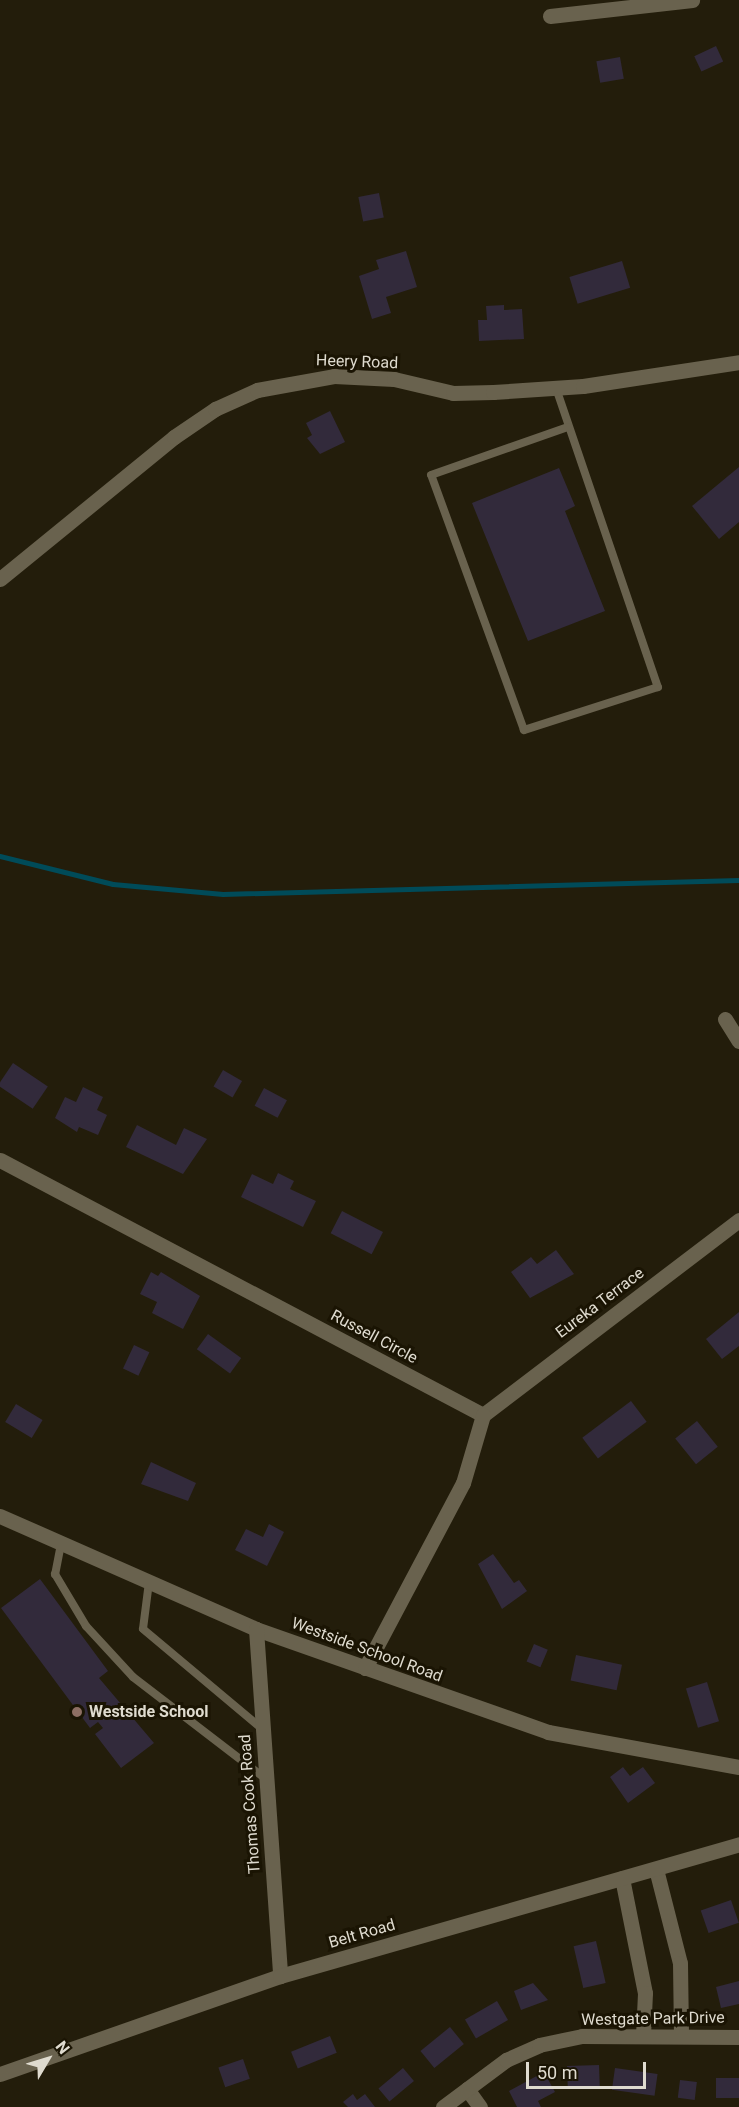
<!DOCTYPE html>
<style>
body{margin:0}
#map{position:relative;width:739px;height:2107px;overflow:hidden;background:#231d0b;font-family:Roboto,sans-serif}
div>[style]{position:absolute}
.stream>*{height:4.5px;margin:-2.25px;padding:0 2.25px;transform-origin:2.25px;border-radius:2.25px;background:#004b59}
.building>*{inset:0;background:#322a3b;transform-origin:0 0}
.lane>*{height:8px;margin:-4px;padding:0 4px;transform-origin:4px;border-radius:4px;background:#69624e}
.street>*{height:15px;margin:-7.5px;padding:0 7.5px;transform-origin:7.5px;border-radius:7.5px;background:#69624e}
.secondary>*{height:15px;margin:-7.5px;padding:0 7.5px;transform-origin:7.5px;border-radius:7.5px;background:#69624e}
.dots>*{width:16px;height:16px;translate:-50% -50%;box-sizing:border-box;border:3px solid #1a1403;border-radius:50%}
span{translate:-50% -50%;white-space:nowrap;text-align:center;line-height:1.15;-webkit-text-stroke:6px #1a1403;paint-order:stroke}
.street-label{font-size:16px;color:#dfdbcf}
.poi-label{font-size:16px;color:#dfdbcf;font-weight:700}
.left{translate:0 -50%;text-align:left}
.north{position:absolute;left:18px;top:2029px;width:60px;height:60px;-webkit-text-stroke:4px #1a1403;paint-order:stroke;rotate:52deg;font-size:16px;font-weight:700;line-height:24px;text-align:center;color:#dfdbcf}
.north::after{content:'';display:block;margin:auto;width:21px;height:27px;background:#dfdbcf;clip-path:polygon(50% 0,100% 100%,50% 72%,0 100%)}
.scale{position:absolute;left:526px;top:2062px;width:120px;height:27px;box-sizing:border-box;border:3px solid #dfdbcf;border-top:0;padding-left:8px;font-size:18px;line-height:21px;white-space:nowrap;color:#dfdbcf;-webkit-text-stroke:4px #1a1403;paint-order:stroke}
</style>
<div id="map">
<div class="stream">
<div style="left:0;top:856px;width:116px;rotate:13.9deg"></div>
<div style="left:113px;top:884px;width:110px;rotate:5.2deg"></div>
<div style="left:223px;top:894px;width:516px;rotate:-1.55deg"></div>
</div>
<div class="building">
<div style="left:716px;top:46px;width:17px;height:24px;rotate:65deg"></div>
<div style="left:620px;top:57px;width:22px;height:24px;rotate:80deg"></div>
<div style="left:379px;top:193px;width:25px;height:21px;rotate:79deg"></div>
<div style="clip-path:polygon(406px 251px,417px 287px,386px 297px,391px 313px,372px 319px,359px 276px,379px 269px,376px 260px)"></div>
<div style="left:622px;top:261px;width:28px;height:55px;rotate:73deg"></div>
<div style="clip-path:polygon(504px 305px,504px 310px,522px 309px,524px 339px,479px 341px,478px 320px,487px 320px,486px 306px)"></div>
<div style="clip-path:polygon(330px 411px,345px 442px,320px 454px,307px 438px,312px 435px,306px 423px)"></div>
<div style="clip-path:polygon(739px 467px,739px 522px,719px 539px,692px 506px)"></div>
<div style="clip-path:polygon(559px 468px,575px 506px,565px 511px,605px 611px,528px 641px,472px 503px)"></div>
<div style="left:13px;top:1063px;width:42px;height:27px;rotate:34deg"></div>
<div style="left:223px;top:1070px;width:22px;height:19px;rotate:30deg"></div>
<div style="clip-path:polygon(83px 1087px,103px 1097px,97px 1110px,107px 1115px,98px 1135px,79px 1127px,77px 1132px,55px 1118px,65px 1097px,76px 1102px)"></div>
<div style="left:264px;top:1088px;width:26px;height:20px;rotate:28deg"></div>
<div style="clip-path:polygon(137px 1125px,176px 1145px,184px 1128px,207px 1139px,183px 1174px,126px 1147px)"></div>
<div style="clip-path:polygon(278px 1173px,294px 1181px,290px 1189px,316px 1201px,303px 1227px,241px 1197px,252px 1174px,273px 1184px)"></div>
<div style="left:342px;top:1211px;width:46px;height:25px;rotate:27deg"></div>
<div style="clip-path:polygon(556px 1250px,574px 1274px,530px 1298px,511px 1272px,531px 1257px,537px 1264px)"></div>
<div style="clip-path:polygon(151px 1272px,158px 1276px,161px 1272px,200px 1296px,183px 1329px,152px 1313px,157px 1302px,140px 1294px)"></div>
<div style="clip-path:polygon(739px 1312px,739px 1346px,722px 1359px,706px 1339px)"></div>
<div style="left:208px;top:1334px;width:41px;height:19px;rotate:36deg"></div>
<div style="left:134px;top:1345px;width:17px;height:26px;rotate:25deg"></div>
<div style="left:631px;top:1401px;width:26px;height:61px;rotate:53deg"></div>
<div style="left:16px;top:1404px;width:31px;height:21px;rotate:31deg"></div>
<div style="left:697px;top:1421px;width:33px;height:28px;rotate:51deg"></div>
<div style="clip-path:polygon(151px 1462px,196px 1483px,188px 1501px,141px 1484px)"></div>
<div style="clip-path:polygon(269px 1524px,284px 1532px,267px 1566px,235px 1550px,246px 1529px,263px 1537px)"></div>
<div style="clip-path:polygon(493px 1554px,514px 1583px,519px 1580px,527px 1591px,502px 1609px,478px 1564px)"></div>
<div style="clip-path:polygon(40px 1579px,108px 1671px,99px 1678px,154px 1743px,121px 1768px,95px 1734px,103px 1728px,98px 1722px,90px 1728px,1px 1608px)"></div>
<div style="left:534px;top:1644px;width:15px;height:19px;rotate:23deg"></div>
<div style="left:576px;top:1655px;width:47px;height:26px;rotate:12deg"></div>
<div style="left:707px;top:1682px;width:41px;height:22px;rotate:73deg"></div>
<div style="clip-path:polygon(623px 1767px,630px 1776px,643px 1767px,655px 1783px,628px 1803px,610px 1777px)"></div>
<div style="left:731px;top:1900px;width:24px;height:32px;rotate:71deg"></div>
<div style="left:596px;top:1941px;width:43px;height:23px;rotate:77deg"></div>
<div style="clip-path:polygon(739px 1981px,739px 2004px,721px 2008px,716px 1987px)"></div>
<div style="clip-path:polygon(533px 1983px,548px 2000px,521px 2010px,514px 1991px)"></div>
<div style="left:497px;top:2001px;width:22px;height:37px;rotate:60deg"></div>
<div style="left:450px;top:2027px;width:22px;height:38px;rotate:51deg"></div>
<div style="left:330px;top:2036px;width:18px;height:42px;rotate:68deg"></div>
<div style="left:243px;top:2059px;width:21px;height:26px;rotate:71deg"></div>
<div style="left:599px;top:2065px;width:23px;height:32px;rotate:88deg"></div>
<div style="left:403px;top:2068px;width:17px;height:32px;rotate:50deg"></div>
<div style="left:615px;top:2068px;width:43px;height:22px;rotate:8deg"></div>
<div style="clip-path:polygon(544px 2072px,555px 2092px,538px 2101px,541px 2107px,517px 2107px,509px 2091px)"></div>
<div style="left:739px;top:2078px;width:20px;height:23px;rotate:90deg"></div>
<div style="left:680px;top:2080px;width:17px;height:18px;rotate:7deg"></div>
<div style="clip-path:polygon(353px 2094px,357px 2100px,365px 2094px,375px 2107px,348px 2107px,343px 2102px)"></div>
</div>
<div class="lane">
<div style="left:556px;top:388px;width:316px;rotate:71.2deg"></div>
<div style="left:658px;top:687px;width:141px;rotate:162.2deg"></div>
<div style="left:524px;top:730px;width:271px;rotate:-110deg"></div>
<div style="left:431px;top:475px;width:145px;rotate:-19.3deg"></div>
<div style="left:61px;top:1544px;width:31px;rotate:101deg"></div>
<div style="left:55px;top:1574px;width:61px;rotate:59.2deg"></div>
<div style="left:86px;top:1626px;width:69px;rotate:47.3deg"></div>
<div style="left:133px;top:1677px;width:168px;rotate:37.5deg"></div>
<div style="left:149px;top:1582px;width:47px;rotate:97.3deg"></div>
<div style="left:143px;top:1629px;width:155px;rotate:40deg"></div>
</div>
<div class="street">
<div style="left:550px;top:16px;width:143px;rotate:-6.4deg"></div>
<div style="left:0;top:579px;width:225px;rotate:-39.2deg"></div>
<div style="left:174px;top:437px;width:50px;rotate:-34.3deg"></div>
<div style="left:215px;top:409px;width:46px;rotate:-24.3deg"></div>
<div style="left:257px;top:390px;width:78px;rotate:-10.3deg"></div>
<div style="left:334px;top:376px;width:60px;rotate:2.9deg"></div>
<div style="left:394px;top:379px;width:61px;rotate:13.3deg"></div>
<div style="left:453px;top:393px;width:40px;rotate:-1.4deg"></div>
<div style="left:493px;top:392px;width:90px;rotate:-3.8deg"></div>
<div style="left:583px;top:386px;width:158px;rotate:-8.7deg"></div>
<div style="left:725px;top:1019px;width:26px;rotate:58deg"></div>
<div style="left:0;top:1160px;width:546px;rotate:27.83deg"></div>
<div style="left:483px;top:1415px;width:322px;rotate:-37.3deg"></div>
<div style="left:0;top:1516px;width:280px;rotate:23.8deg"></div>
<div style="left:256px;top:1629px;width:310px;rotate:19.4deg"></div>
<div style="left:548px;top:1732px;width:194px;rotate:10.4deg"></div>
<div style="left:256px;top:1629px;width:348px;rotate:86deg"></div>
<div style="left:365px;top:1668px;width:209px;rotate:-62.1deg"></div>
<div style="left:463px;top:1483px;width:71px;rotate:-73.6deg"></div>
<div style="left:656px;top:1869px;width:97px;rotate:75.7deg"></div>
<div style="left:680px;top:1963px;width:72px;rotate:89.2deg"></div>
<div style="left:622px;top:1878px;width:117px;rotate:78.7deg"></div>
<div style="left:645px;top:1993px;width:43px;rotate:92.7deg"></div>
<div style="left:467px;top:2089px;width:22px;rotate:54deg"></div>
<div style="left:443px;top:2107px;width:79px;rotate:-36.7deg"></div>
<div style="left:506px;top:2060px;width:36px;rotate:-24deg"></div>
<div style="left:539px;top:2045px;width:44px;rotate:-11.8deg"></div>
<div style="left:582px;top:2036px;width:157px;rotate:0.4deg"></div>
</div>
<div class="secondary">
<div style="left:0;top:2074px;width:297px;rotate:-19.3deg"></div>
<div style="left:280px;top:1976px;width:478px;rotate:-16deg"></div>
</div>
<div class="dots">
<div style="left:77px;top:1712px;background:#8d6e63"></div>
</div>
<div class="street-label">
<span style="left:357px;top:362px;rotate:2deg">Heery Road</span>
<span style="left:600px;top:1303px;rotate:-37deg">Eureka Terrace</span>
<span style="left:374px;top:1337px;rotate:28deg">Russell Circle</span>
<span style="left:367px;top:1650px;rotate:20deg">Westside School Road</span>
<span style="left:250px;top:1804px;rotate:-94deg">Thomas Cook Road</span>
<span style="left:362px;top:1934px;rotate:-16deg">Belt Road</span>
<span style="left:653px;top:2019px;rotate:-1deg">Westgate Park Drive</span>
</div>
<div class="poi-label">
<span class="left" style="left:89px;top:1712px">Westside School</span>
</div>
<div class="north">N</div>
<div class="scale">50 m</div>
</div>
